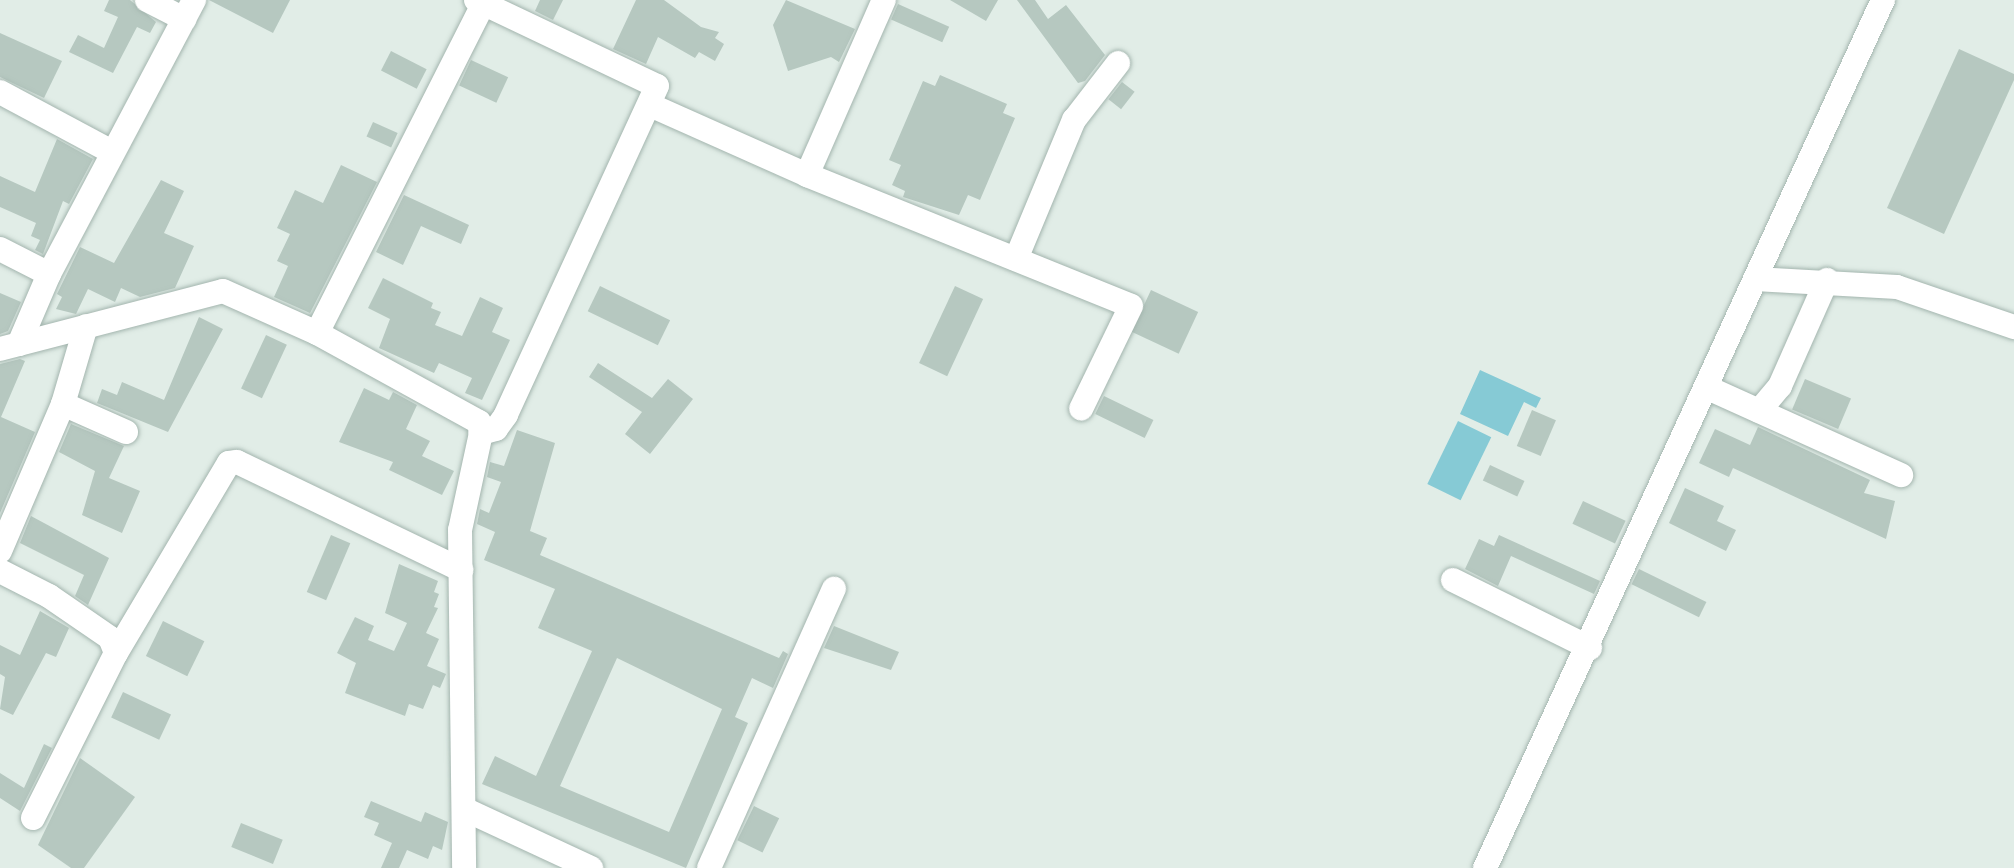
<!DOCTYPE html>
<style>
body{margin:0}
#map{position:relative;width:2014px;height:868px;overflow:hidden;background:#e1ede7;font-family:Raleway,sans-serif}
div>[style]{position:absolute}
.water>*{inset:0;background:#86cad5;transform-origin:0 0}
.building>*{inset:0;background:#b6c8c0;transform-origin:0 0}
.roads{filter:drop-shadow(0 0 2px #a3b5ae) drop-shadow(0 0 2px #a3b5ae)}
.minor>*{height:24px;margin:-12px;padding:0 12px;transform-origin:12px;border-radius:12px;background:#fff}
span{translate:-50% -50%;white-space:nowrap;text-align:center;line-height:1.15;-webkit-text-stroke:7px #f2f9f5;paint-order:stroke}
</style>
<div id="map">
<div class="water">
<div style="clip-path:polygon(1480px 370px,1541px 398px,1536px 408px,1524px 402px,1508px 436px,1460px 414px)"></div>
<div style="left:1458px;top:421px;width:37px;height:70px;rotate:26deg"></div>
</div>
<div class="building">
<div style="clip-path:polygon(109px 0,130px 0,156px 22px,150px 33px,137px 27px,113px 73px,69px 52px,78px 35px,104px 48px,118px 17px,104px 11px)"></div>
<div style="clip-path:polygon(209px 0,290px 0,273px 33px)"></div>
<div style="clip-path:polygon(540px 0,563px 0,553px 20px,535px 11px)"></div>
<div style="clip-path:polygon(636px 0,664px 0,701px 27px,719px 32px,715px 38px,724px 44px,715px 61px,699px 52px,695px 58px,658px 37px,646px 64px,613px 49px)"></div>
<div style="clip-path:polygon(786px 0,855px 29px,839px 62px,831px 57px,788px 71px,773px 25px)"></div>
<div style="clip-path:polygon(950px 0,998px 0,986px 21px)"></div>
<div style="clip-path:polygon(1017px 0,1035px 0,1048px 19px,1066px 5px,1105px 55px,1085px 81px,1078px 83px)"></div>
<div style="left:898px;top:4px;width:56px;height:17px;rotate:24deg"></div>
<div style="clip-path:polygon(0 33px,62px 61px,44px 98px,0 77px)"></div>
<div style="clip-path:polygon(1959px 49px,2014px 74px,2014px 80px,1944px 234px,1887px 208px)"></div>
<div style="left:391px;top:51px;width:40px;height:22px;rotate:27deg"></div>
<div style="left:471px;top:60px;width:41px;height:28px;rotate:25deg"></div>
<div style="clip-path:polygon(940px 75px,1007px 104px,1003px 113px,1015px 118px,980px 200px,968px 195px,959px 215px,903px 197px,905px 191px,892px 185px,901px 165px,889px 160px,923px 81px,935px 86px)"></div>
<div style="left:1122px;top:82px;width:16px;height:22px;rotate:38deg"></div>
<div style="left:373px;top:122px;width:27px;height:16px;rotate:24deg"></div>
<div style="clip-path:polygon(57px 139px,93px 159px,69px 204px,63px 201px,43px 254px,35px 250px,40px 240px,31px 236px,36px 223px,0 207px,0 176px,35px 192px)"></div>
<div style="clip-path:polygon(341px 165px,377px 182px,310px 313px,274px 297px,288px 266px,277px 261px,290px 234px,277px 228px,295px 190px,323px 203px)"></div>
<div style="clip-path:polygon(161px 180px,184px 191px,164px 233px,194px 246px,175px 288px,140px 297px,121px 288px,115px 302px,88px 289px,76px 314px,56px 309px,62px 297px,57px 294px,80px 247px,114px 263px)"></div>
<div style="clip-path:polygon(404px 195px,469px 225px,461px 244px,421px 226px,403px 265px,376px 252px)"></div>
<div style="clip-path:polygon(383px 278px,433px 303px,431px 308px,441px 312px,435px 325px,462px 336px,480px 297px,503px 308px,492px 332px,510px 340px,482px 400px,465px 393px,472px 378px,439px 363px,434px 373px,379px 348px,390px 319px,368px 308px)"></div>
<div style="left:600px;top:286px;width:78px;height:28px;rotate:26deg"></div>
<div style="left:955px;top:286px;width:31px;height:85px;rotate:25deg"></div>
<div style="left:1151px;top:290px;width:52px;height:46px;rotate:25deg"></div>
<div style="clip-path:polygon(0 293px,21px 302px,8px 331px,0 334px)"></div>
<div style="clip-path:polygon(199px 317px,223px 329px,168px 432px,97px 403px,102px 389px,117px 395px,122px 382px,164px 400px)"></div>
<div style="left:266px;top:335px;width:23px;height:59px;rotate:25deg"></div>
<div style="clip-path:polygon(20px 359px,25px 361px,1px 417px,35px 432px,0 513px,0 364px)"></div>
<div style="clip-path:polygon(598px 363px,652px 398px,668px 379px,693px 399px,650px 454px,625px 434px,642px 412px,589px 377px)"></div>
<div style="left:1805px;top:379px;width:50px;height:33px;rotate:23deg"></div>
<div style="clip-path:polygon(364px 388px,389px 400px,393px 392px,417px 405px,406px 429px,430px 441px,422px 456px,454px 471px,442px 495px,389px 470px,393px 462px,339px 442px)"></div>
<div style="left:1104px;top:396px;width:55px;height:20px;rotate:26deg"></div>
<div style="left:1532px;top:410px;width:26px;height:39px;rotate:23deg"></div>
<div style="clip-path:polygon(71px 424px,124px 446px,109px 478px,140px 491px,122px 533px,82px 515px,95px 471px,59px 452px)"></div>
<div style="clip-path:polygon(1758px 427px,1870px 480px,1864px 493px,1895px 501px,1886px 539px,1733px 468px,1729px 477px,1699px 463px,1715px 429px,1750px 445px)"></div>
<div style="clip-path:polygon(evenodd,517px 430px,555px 443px,530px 531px,547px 538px,540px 555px,779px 658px,783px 651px,788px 654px,773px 688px,752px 678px,735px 717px,748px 723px,686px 868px,482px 784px,495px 756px,536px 776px,592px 651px,538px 628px,555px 589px,484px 560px,495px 532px,477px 524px,480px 509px,489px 513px,501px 482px,487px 477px,490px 462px,504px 466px,517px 430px,617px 658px,722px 709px,669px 832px,560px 786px,617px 658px)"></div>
<div style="left:1490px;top:465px;width:38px;height:17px;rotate:25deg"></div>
<div style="clip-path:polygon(1685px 488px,1724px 506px,1717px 521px,1736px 530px,1726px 551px,1669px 523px)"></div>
<div style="left:1583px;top:501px;width:47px;height:25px;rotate:25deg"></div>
<div style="clip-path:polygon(31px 516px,109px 558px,88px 605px,75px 596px,84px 575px,20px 543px)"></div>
<div style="left:331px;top:535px;width:21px;height:62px;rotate:23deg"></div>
<div style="clip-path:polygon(1499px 535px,1600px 581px,1594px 594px,1511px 556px,1498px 586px,1465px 569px,1479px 539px,1494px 546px)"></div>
<div style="clip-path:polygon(399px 564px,438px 581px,434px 592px,439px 594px,434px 607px,438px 608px,426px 633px,439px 639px,427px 666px,446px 674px,440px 688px,433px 685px,423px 709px,409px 704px,405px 716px,345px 693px,356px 663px,337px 653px,355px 617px,374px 626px,368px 640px,394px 651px,407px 623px,385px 613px)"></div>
<div style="left:1639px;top:569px;width:75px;height:17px;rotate:26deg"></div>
<div style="clip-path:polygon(40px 611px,69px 628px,56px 657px,46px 653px,13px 715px,0 709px,5px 677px,0 674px,0 645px,20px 655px)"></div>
<div style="left:163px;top:621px;width:46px;height:39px;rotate:26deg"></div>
<div style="clip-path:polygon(834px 626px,899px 652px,891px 670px,824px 648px)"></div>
<div style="left:123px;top:692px;width:53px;height:28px;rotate:25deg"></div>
<div style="clip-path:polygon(44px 744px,52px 748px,20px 811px,0 798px,0 773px,24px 788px)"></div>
<div style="clip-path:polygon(80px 758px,135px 797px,84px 868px,71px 868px,38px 845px)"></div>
<div style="clip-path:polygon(371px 801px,421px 822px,425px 812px,448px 822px,442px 850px,433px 846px,428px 859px,407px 850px,399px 868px,381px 868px,392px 843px,374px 835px,379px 823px,364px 817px)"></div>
<div style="left:754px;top:806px;width:28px;height:38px;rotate:26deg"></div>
<div style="left:241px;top:823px;width:45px;height:26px;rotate:22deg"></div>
</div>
<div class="roads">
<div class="minor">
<div style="left:147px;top:0;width:42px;rotate:27.2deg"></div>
<div style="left:476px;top:0;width:200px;rotate:25.4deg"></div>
<div style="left:657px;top:86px;width:362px;rotate:114.7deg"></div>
<div style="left:506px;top:415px;width:17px;rotate:126deg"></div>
<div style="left:496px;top:429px;width:16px;rotate:165deg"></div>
<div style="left:0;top:92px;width:127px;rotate:28.2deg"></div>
<div style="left:650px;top:105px;width:172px;rotate:24deg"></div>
<div style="left:807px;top:175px;width:349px;rotate:22deg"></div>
<div style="left:1131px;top:306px;width:114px;rotate:115.9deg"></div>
<div style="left:807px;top:175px;width:191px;rotate:-66.3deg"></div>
<div style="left:0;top:249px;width:55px;rotate:27deg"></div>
<div style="left:1016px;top:259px;width:151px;rotate:-67.4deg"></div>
<div style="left:1074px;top:120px;width:72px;rotate:-52.3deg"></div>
<div style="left:1755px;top:279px;width:142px;rotate:3.2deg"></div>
<div style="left:1897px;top:287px;width:124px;rotate:18.9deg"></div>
<div style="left:317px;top:333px;width:369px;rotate:-63.2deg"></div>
<div style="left:19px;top:344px;width:76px;rotate:-66.8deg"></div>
<div style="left:49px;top:274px;width:310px;rotate:-62.1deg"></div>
<div style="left:0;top:349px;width:230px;rotate:-14.6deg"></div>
<div style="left:223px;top:291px;width:103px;rotate:24.1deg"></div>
<div style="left:317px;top:333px;width:185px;rotate:28.8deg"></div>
<div style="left:479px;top:422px;width:11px;rotate:80deg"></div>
<div style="left:481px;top:433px;width:99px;rotate:102.2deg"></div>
<div style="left:460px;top:530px;width:338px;rotate:89.3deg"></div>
<div style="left:1708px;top:388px;width:212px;rotate:24.3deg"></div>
<div style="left:63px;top:404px;width:69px;rotate:24deg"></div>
<div style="left:1759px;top:411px;width:33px;rotate:-50deg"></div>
<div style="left:1780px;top:386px;width:116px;rotate:-66.1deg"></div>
<div style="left:0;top:551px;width:160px;rotate:-66.8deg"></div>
<div style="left:63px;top:404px;width:81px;rotate:-73.6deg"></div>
<div style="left:0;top:571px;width:55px;rotate:27deg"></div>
<div style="left:49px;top:596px;width:74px;rotate:34.5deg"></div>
<div style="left:110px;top:638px;width:16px;rotate:68deg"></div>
<div style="left:1453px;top:580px;width:153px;rotate:26.4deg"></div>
<div style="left:466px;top:810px;width:138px;rotate:24.9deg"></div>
<div style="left:33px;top:818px;width:185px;rotate:-63.3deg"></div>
<div style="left:116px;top:653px;width:221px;rotate:-59.3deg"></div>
<div style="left:229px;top:463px;width:8px;rotate:-7deg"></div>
<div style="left:237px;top:462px;width:249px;rotate:25.7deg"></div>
<div style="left:709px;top:868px;width:306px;rotate:-65.9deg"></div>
<div style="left:1485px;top:868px;width:955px;rotate:-65.37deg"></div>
</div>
</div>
</div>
